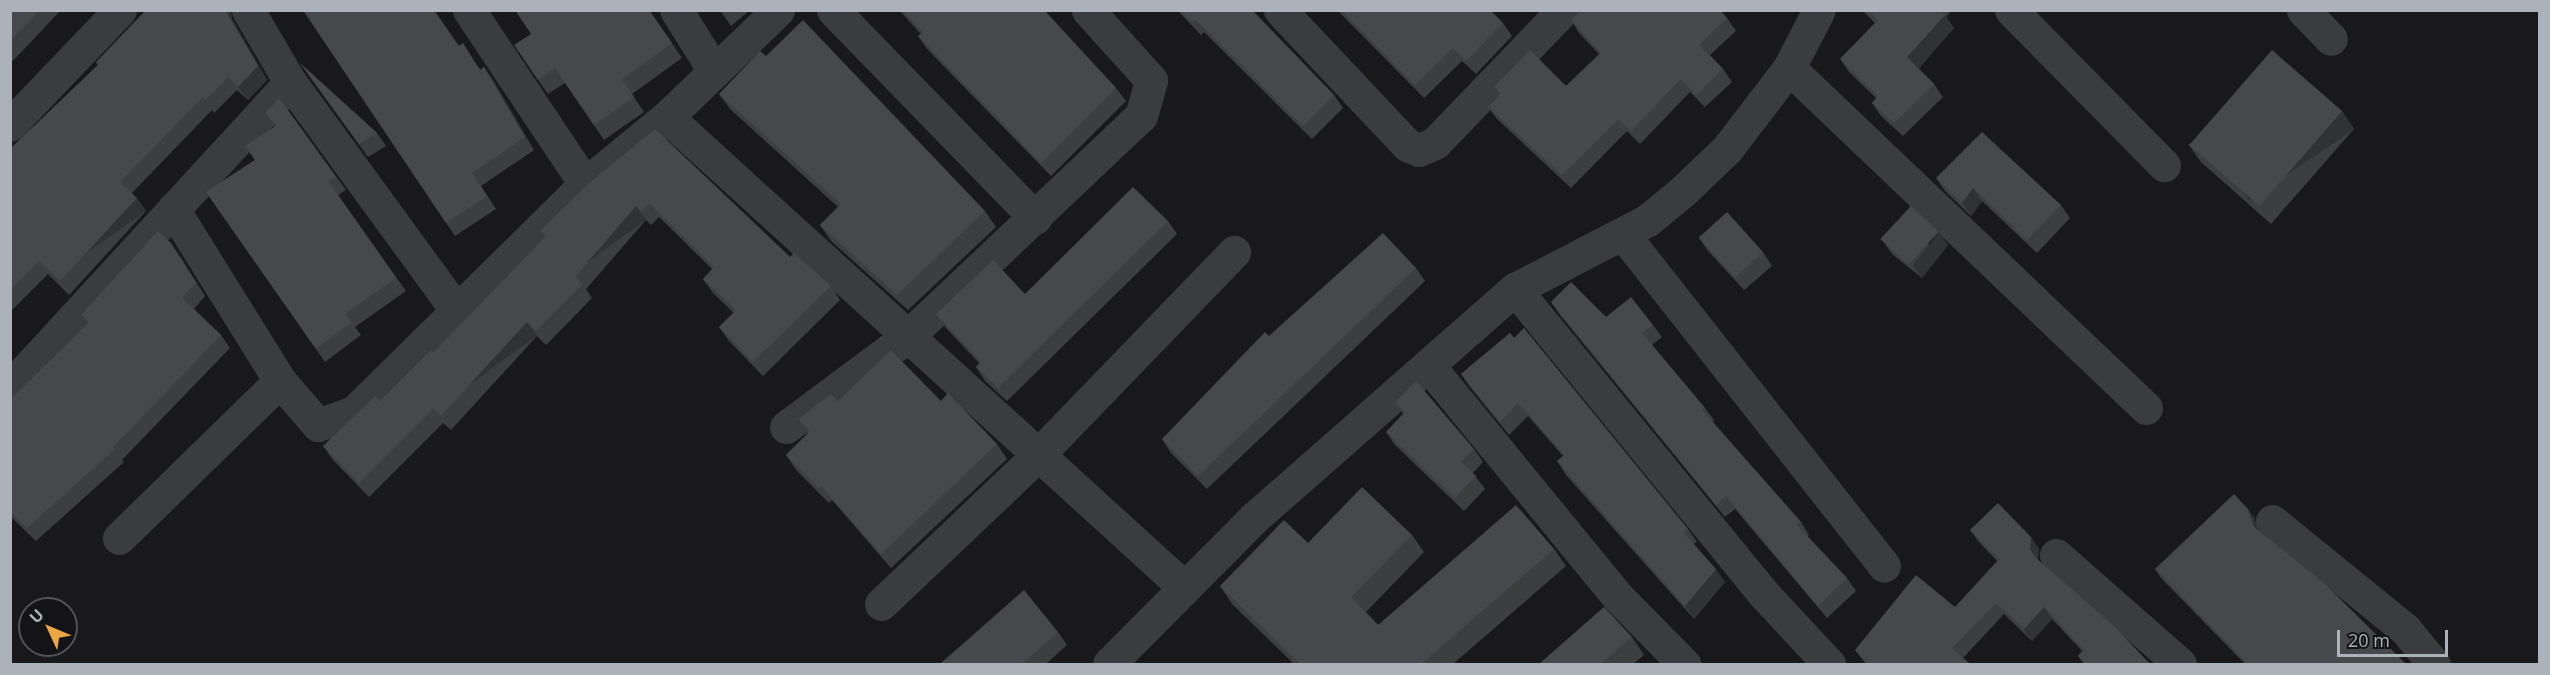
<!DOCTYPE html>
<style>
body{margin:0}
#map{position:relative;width:2550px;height:675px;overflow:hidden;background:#19191b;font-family:"Open Sans",sans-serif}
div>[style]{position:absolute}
.minor>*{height:33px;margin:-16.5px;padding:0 16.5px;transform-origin:16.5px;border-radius:16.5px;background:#3a3c40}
.wall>*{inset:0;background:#3c3e40}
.shaded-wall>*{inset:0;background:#313234;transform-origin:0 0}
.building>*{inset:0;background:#46484b;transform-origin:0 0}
span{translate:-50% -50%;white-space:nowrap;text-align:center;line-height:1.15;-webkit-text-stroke:4.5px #141416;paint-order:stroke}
.frame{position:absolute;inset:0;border:12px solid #acb2ba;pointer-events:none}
.north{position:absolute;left:18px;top:597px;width:60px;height:60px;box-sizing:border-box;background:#141416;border:2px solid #515358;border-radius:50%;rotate:314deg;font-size:16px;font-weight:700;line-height:24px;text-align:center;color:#acb2ba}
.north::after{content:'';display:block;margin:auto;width:21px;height:27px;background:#eba842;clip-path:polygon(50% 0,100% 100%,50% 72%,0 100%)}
.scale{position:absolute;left:2337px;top:630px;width:111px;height:27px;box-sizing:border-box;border:3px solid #acb2ba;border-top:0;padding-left:8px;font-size:18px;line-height:21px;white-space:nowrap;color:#acb2ba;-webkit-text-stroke:4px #141416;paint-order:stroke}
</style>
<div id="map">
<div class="minor">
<div style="left:248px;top:10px;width:83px;rotate:59.7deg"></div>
<div style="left:290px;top:82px;width:280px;rotate:53.9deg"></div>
<div style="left:469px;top:10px;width:209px;rotate:56.3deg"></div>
<div style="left:676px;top:10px;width:70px;rotate:57.9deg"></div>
<div style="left:833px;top:10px;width:290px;rotate:45.8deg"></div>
<div style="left:1280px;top:10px;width:185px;rotate:46.7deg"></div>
<div style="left:1407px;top:145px;width:13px;rotate:23deg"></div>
<div style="left:1419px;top:150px;width:17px;rotate:-24deg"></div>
<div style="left:1435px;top:143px;width:185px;rotate:-46.1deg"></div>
<div style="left:2011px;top:10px;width:218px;rotate:45.4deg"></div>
<div style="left:2303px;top:10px;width:40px;rotate:46deg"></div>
<div style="left:1789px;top:68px;width:493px;rotate:43.6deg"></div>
<div style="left:667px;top:117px;width:700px;rotate:42.28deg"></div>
<div style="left:10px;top:125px;width:159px;rotate:-46.3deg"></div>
<div style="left:173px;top:209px;width:203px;rotate:58.1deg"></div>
<div style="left:280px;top:381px;width:58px;rotate:49.2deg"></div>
<div style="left:318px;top:425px;width:38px;rotate:-20deg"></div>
<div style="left:354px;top:412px;width:325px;rotate:-44.6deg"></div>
<div style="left:585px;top:184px;width:106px;rotate:-39.3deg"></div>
<div style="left:667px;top:117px;width:154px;rotate:-43.9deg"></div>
<div style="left:1623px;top:234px;width:422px;rotate:51.8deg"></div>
<div style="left:1515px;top:289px;width:390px;rotate:50.8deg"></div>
<div style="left:1761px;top:591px;width:100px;rotate:47deg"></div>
<div style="left:1428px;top:365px;width:301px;rotate:50.7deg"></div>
<div style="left:1619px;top:598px;width:93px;rotate:45.4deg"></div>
<div style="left:10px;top:387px;width:414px;rotate:-47.4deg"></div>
<div style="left:786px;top:427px;width:152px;rotate:-36.7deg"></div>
<div style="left:908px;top:336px;width:320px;rotate:-43.4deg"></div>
<div style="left:1141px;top:116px;width:37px;rotate:-74deg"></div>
<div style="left:1151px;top:80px;width:94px;rotate:-132deg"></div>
<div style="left:2272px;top:521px;width:171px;rotate:39.1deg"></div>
<div style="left:2405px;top:629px;width:45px;rotate:50.4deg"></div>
<div style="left:119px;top:538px;width:225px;rotate:-44.3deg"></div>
<div style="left:2056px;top:555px;width:165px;rotate:41.3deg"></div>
<div style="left:881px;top:604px;width:218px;rotate:-43.5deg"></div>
<div style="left:1039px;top:454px;width:281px;rotate:-46deg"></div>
<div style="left:1109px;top:664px;width:206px;rotate:-45.2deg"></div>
<div style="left:1254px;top:518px;width:347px;rotate:-41.3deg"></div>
<div style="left:1515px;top:289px;width:150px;rotate:-27.4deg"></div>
<div style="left:1648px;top:220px;width:45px;rotate:-39.6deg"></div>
<div style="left:1683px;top:191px;width:61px;rotate:-43.7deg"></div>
<div style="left:1727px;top:149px;width:102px;rotate:-52.6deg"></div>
<div style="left:1789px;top:68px;width:65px;rotate:-62.7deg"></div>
</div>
<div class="wall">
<div style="clip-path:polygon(10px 10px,61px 10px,10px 64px)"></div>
<div style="clip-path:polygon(303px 10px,459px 46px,481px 70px,484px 67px,493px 80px,534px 150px,481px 186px,496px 209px,455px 236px)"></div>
<div style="clip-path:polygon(649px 10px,682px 58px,632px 94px,644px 112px,604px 140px,565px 83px,548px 94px,538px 80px,531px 34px)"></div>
<div style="clip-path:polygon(720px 10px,750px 10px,731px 26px)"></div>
<div style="clip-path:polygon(899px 10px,1044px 10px,1116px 88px,1126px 101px,1051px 176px,927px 49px,918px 36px,921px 34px)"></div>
<div style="clip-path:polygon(1177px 10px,1252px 10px,1334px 95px,1343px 108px,1312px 139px,1204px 32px,1201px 35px)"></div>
<div style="clip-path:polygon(1337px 10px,1490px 10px,1503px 23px,1512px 36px,1476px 74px,1462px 61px,1424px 98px)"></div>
<div style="clip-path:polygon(1862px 10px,1952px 10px,1946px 17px,1954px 28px,1918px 68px,1934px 84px,1943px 97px,1903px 136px,1881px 116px,1872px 103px,1876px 98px,1849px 72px,1840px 59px,1875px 23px)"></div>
<div style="clip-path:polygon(1727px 18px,1736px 31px,1710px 55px,1723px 69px,1732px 82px,1705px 107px,1690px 92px,1640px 144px,1627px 131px,1571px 188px,1497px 119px,1488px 107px,1500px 95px,1494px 87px,1566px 86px,1599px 54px,1579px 33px,1571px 20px)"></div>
<div style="clip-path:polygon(232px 19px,267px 80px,248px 100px,237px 90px,214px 113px,212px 110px,132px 193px,146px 211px,69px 295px,48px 274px,10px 312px,10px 149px,98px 65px,96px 62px)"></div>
<div style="clip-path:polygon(766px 56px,985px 211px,996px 227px,908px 310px,831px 241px,820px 225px,838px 207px,730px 109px,719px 94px)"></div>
<div style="clip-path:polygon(300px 63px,377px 133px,386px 146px,368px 157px)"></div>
<div style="clip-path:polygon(279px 98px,346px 190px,338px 195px,406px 291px,355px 327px,361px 335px,325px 362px,206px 192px,255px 160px,274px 126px,265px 113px)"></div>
<div style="clip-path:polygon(2342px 111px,2354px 129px,2271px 224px,2201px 162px,2188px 144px)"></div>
<div style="clip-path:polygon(655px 129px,790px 257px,831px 286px,840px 300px,763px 376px,729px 341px,719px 327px,734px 313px,713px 293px,703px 279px,712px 269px,659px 217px,651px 225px,646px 220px,586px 289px,592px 298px,546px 345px,537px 336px,451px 430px,443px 423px,369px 497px,333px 460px,323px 446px,380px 401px,433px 353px,545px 237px,540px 231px)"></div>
<div style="clip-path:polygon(1936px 178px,2061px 205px,2070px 218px,2037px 253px,1982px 201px,1971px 216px,1945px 191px)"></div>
<div style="clip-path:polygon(1168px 221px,1177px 234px,1007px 401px,985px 381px,976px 367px,979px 363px,945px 327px,936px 314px,1025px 294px)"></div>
<div style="clip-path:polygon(1699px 238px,1763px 252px,1772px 266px,1744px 290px,1708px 251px)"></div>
<div style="clip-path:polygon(1883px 241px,1948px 245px,1922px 278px,1892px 254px)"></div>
<div style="clip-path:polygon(180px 256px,205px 296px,194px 309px,221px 335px,230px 348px,122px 460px,124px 462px,36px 541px,10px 516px,10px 400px,87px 324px,81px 315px)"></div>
<div style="clip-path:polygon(1416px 268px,1425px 281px,1207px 489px,1171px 453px,1162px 439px,1269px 336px)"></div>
<div style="clip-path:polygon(1551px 302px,1606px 317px,1653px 325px,1662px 337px,1652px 345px,1705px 408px,1714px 420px,1713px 422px,1801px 522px,1809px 535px,1807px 537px,1847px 578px,1856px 591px,1827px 618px,1735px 509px,1725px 517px,1560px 315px)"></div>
<div style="clip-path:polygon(1510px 333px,1688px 529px,1697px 542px,1694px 544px,1725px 582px,1694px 619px,1566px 475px,1557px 461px,1563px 456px,1528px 416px,1509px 435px,1470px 387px,1461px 374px)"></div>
<div style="clip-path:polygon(941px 401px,997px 444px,1007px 459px,891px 568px,832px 500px,829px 503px,796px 470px,786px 455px,808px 434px,798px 419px)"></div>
<div style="clip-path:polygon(1395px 403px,1474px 449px,1483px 462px,1473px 473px,1485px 489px,1464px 511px,1395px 445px,1386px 432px,1403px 414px)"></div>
<div style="clip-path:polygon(2254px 517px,2258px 530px,2406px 664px,2245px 664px,2161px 578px,2155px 569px)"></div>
<div style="clip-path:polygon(1970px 530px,2031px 537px,2039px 549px,2038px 560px,2150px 664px,2084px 664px,2078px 656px,2082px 651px,2052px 619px,2032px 641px,2004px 614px,1963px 658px,1970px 664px,1866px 664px,1855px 650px,1955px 607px,1997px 561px,1978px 541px)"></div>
<div style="clip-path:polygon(1412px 535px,1424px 552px,1366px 612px,1378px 625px,1554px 549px,1566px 566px,1453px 664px,1294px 664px,1232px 604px,1220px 586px,1308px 543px)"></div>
<div style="clip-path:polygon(1058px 632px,1067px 645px,1046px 664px,940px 664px)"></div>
<div style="clip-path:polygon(1632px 637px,1644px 655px,1633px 664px,1539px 664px)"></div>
</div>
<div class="shaded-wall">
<div style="clip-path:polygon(225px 10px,231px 10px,232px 19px,267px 80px,248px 100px,238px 87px)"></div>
<div style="clip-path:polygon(1945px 15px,1954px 28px,1917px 71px,1907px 57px)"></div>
<div style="clip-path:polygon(484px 67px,493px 80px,534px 150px,525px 137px)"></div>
<div style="left:2342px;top:111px;width:22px;height:127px;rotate:56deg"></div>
<div style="clip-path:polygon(1973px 188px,1982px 201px,1971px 216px,1962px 203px)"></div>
<div style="left:137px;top:198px;width:16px;height:113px;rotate:55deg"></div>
<div style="left:636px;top:206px;width:17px;height:94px;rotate:54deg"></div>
<div style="clip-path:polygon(1939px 232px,1948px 245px,1922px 278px,1913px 265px)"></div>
<div style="clip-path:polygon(171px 243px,180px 256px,205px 296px,196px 283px)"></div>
<div style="left:527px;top:322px;width:17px;height:127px;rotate:54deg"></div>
<div style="clip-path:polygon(2248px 509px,2254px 517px,2260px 536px,2254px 527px)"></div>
<div style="clip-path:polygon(2031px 537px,2039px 549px,2038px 560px,2044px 569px,2030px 549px)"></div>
<div style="clip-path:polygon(1716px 569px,1725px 582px,1694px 619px,1685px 606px)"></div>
<div style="clip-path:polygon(2044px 607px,2052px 619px,2032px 641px,2024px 629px)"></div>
</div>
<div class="building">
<div style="clip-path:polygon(10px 10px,40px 10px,10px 41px)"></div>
<div style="clip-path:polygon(146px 10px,225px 10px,258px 66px,238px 87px,228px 77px,205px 100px,203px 97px,120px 182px,137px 198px,60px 281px,39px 261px,10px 290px,10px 149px,98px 65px,96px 62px)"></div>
<div style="clip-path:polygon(303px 10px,434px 10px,459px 46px,463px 43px,480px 70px,484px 67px,525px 137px,472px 173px,487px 196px,446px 223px)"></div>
<div style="clip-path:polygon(515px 10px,649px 10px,672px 43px,622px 79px,634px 97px,594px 125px,555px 68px,538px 80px,514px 45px,531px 34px)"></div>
<div style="clip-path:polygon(902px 10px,1044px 10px,1116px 88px,1041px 163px,918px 36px,923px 32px)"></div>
<div style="clip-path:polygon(1180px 10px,1252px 10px,1334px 95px,1303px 126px,1195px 19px,1192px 22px)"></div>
<div style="clip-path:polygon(1341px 10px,1490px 10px,1503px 23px,1466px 61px,1453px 48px,1415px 85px)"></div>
<div style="clip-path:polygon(1581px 10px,1720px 10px,1727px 18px,1699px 45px,1723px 69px,1696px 95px,1681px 79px,1631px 131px,1618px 119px,1562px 175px,1488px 107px,1501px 93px,1494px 87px,1530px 50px,1566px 86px,1601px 53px,1571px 20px)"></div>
<div style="clip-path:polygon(1867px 10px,1940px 10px,1945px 15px,1907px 57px,1934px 84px,1894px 123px,1872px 103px,1878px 96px,1840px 59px,1878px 20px)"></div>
<div style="clip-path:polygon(803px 20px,985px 211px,897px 295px,820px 225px,841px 204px,719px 94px,760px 51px,766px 56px)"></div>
<div style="left:2272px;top:50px;width:93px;height:126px;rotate:41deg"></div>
<div style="clip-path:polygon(300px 63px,377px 133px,359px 144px)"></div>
<div style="clip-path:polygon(279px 98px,336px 177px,329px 182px,396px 278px,345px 314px,352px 322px,316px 349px,206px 192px,255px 160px,245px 146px,277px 125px,265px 113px)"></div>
<div style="clip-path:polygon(655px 129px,790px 257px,794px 253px,831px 286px,753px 362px,719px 327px,736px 310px,703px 279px,714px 267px,649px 203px,641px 211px,636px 206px,575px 277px,583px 284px,536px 331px,527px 322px,441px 416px,433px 409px,359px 483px,323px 446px,375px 396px,380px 401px,431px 350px,433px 353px,546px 236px,540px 231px,588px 184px)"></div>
<div style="clip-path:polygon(1982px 132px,2061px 205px,2027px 240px,1973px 188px,1962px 203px,1936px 178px)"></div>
<div style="clip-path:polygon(1133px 187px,1168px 221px,998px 388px,976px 367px,981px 362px,936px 314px,993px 260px,1025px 294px)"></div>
<div style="left:1911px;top:206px;width:38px;height:45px;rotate:43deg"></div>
<div style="left:1727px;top:212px;width:54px;height:38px;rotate:48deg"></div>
<div style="clip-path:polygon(158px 231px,171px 243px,196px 283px,182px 298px,221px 335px,113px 447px,115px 449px,27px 528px,10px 512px,10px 400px,89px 322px,81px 315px)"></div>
<div style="clip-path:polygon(1383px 233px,1416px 268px,1198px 476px,1162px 439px,1265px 332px,1269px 336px)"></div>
<div style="clip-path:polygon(1571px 282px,1606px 317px,1631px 297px,1653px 325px,1642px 333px,1705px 408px,1702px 410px,1801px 522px,1797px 525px,1847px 578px,1818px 606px,1726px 496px,1716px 505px,1551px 302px)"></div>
<div style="clip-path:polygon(1524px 328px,1688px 529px,1683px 532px,1716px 569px,1685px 606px,1557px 461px,1564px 455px,1518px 403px,1500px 422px,1461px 374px,1510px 333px,1514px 338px)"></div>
<div style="clip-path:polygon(891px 350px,941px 401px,948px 393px,997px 444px,881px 554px,821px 486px,819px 488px,786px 455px,810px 431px,798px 419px,831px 394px,838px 401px)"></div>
<div style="clip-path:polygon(1416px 381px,1474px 449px,1461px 462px,1476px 476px,1455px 498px,1386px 432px,1405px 412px,1395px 403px)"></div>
<div style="clip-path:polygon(1362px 487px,1412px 535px,1351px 597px,1378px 625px,1516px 505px,1554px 549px,1421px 664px,1300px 664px,1220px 586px,1284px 520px,1308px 543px)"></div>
<div style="clip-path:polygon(2234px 494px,2248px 509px,2254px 527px,2324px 583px,2406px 664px,2248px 664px,2155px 569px)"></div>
<div style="clip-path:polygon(1998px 503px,2031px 537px,2030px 549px,2035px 557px,2115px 627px,2150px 664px,2086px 664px,2078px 656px,2084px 650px,2044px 607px,2024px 629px,1996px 603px,1952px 648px,1970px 664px,1868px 664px,1855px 650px,1916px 575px,1955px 607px,1999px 560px,1970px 530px)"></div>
<div style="clip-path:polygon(1024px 590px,1058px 632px,1022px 664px,940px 664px)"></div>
<div style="clip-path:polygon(1604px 607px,1632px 637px,1601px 664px,1539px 664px)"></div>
</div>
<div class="frame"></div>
<div class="north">U</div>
<div class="scale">20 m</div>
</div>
